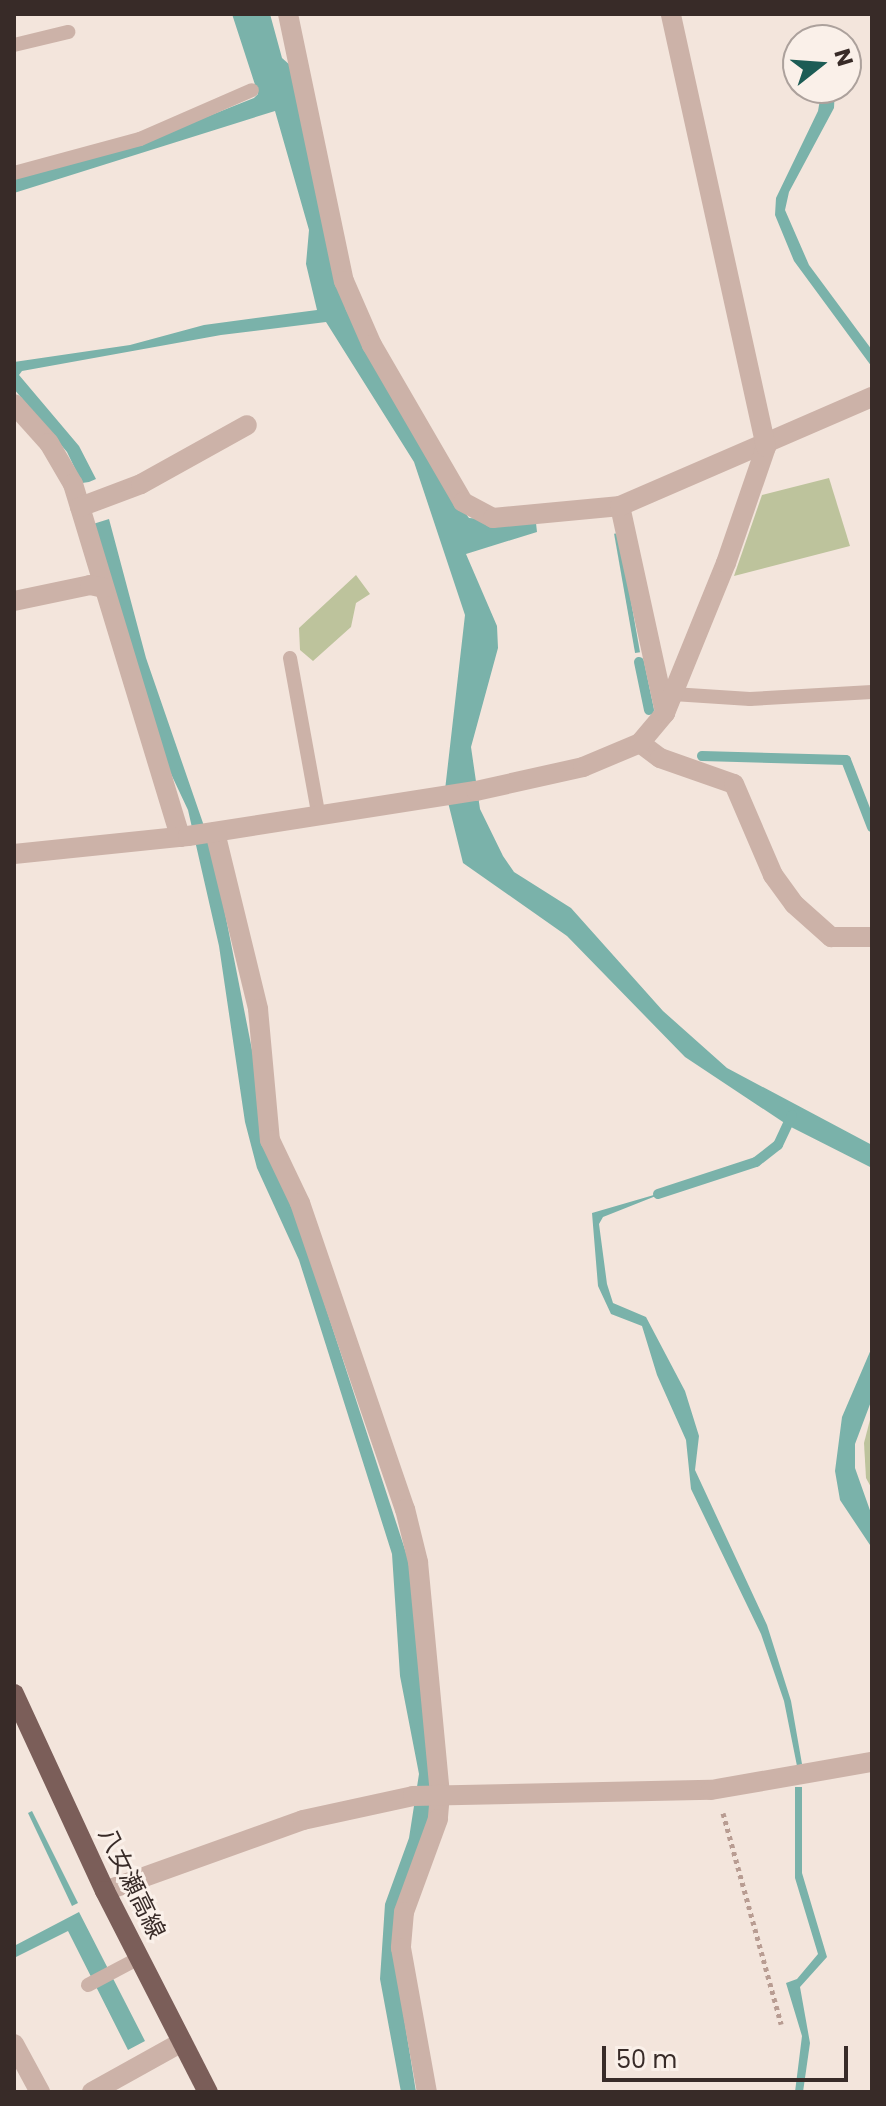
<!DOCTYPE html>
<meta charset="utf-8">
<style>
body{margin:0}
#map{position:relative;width:886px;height:2106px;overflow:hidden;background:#f3e5dc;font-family:Poppins,"Noto Sans JP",sans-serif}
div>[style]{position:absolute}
.green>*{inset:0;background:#bdc39c}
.water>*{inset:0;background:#7ab2aa;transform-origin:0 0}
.stream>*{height:10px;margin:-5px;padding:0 5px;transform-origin:5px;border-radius:5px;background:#7ab2aa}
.path>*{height:5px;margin-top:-2.5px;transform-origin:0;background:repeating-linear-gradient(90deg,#b89c92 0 4px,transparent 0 8px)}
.lane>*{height:14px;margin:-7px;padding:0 7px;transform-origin:7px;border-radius:7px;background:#ccb2a8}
.street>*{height:20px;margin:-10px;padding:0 10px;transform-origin:10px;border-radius:10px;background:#ccb2a8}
.primary>*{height:20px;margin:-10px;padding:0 10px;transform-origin:10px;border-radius:10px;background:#7b5e59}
span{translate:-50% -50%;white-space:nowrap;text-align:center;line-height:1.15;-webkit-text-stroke:6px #faf0e9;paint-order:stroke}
.street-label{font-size:24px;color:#382b28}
.frame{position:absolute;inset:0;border:16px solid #382b28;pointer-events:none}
.north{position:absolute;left:782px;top:24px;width:80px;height:80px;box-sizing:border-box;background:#faf0e9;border:2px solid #aca19c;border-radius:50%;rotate:73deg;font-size:22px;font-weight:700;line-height:32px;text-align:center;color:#382b28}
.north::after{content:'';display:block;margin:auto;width:28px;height:36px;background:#1c5c55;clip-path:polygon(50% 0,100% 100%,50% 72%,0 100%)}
.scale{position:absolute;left:602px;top:2046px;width:246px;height:36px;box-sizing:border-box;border:4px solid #382b28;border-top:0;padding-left:10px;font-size:24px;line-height:28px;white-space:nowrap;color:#382b28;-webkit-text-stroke:6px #faf0e9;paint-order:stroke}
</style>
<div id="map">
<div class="green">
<div style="clip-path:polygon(829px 478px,850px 546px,734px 576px,762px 495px)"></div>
<div style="clip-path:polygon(356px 575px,370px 594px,356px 603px,351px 627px,313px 661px,300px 650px,299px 628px)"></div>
<div style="clip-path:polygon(872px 1412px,872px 1489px,866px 1478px,864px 1443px)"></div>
</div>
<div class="water">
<div style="clip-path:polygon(232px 14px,270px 14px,282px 58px,291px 66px,346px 310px,448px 490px,469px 518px,536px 523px,537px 532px,466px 554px,497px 626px,498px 648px,471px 747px,480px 809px,503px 856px,514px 872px,571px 908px,663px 1011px,727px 1068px,872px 1145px,872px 1168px,789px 1126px,685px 1057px,567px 936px,463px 863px,445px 790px,465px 615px,414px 462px,326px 322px,221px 335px,22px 371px,19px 375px,79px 446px,96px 479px,89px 482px,82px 483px,67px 452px,14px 389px,14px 362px,130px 345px,204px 325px,317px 310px,306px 264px,309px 230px,275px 111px,14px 193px,14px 178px,143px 142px,254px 98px,258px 94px)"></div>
<div style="clip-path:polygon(822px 88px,835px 88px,834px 108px,789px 192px,785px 210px,809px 265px,872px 350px,872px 367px,794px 261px,775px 215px,776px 198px,818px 111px)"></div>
<div style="clip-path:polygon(109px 519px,146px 658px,213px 852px,254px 1060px,290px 1198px,411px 1568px,433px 1781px,429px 1821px,393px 1949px,416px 2092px,401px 2092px,380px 1979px,385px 1904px,409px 1838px,419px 1774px,400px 1676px,392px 1554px,299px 1260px,257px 1168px,245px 1122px,219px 946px,188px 810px,164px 759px,93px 524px)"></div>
<div style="left:619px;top:533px;width:121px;height:5px;rotate:80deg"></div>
<div style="clip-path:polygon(671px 1190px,603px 1217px,599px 1224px,607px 1284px,613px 1303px,646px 1317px,685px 1391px,699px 1436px,695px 1470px,767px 1625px,791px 1701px,802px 1764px,797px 1766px,784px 1701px,761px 1634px,691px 1489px,686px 1440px,657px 1375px,642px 1326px,611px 1314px,598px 1286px,592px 1213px)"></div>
<div style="clip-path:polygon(872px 1347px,872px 1399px,855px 1444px,855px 1468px,872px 1516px,872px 1548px,840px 1500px,835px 1471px,842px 1417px)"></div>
<div style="clip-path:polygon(795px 1787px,802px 1787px,802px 1873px,827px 1957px,800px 1987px,810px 2043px,803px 2092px,795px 2092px,802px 2036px,786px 1983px,797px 1979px,818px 1954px,795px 1878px)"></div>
<div style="clip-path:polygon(32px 1811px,78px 1903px,72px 1906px,28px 1813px)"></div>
<div style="clip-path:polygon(79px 1912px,145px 2041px,128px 2050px,68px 1931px,14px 1958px,14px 1946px)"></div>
</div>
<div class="stream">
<div style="left:639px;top:662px;width:49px;rotate:78.2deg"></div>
<div style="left:702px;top:756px;width:144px;rotate:1.6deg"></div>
<div style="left:846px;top:760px;width:72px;rotate:68.8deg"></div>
<div style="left:658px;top:1194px;width:103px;rotate:-18.1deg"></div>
<div style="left:756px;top:1162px;width:28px;rotate:-38deg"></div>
<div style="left:778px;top:1145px;width:33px;rotate:-65deg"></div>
</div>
<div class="path">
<div style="left:723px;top:1813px;width:219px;rotate:74.6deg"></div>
</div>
<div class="lane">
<div style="left:14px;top:45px;width:56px;rotate:-13.5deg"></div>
<div style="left:14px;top:173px;width:131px;rotate:-15.1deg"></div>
<div style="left:140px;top:139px;width:122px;rotate:-23.6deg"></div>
<div style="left:290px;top:658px;width:162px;rotate:79.7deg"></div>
<div style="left:673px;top:694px;width:77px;rotate:3.7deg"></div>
<div style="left:750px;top:699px;width:122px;rotate:-3.3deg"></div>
<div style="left:88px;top:1985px;width:58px;rotate:-27.9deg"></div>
</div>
<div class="street">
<div style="left:288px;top:14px;width:273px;rotate:78.2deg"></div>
<div style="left:344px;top:281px;width:70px;rotate:66.4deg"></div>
<div style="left:372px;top:345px;width:181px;rotate:59.9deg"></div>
<div style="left:463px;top:502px;width:34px;rotate:28deg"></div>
<div style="left:493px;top:518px;width:128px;rotate:-5.4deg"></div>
<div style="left:620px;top:506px;width:212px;rotate:77.7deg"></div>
<div style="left:14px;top:404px;width:52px;rotate:48.1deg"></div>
<div style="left:49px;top:443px;width:48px;rotate:59.7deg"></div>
<div style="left:73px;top:484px;width:369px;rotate:73.1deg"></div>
<div style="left:620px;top:506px;width:275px;rotate:-23.4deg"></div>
<div style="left:80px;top:507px;width:65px;rotate:-20.7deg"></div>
<div style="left:141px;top:484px;width:121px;rotate:-29.1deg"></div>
<div style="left:14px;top:601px;width:78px;rotate:-11.9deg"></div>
<div style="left:90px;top:585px;width:14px;rotate:12deg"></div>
<div style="left:640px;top:743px;width:25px;rotate:37deg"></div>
<div style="left:660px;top:758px;width:78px;rotate:19.4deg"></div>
<div style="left:734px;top:784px;width:99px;rotate:66.8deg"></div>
<div style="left:773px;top:875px;width:36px;rotate:54deg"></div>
<div style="left:794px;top:904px;width:50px;rotate:41.7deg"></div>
<div style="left:831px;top:937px;width:41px"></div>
<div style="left:215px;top:832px;width:182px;rotate:76.3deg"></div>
<div style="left:258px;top:1009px;width:132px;rotate:84.8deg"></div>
<div style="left:270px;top:1140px;width:70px;rotate:64.5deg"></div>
<div style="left:300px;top:1203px;width:324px;rotate:71.1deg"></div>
<div style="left:405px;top:1509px;width:55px;rotate:76.2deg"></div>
<div style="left:418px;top:1562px;width:233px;rotate:84.6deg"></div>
<div style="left:440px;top:1794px;width:25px;rotate:95deg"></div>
<div style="left:438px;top:1819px;width:99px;rotate:110.1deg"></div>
<div style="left:404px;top:1912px;width:36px;rotate:95deg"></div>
<div style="left:401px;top:1948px;width:146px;rotate:79.8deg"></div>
<div style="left:14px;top:854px;width:175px;rotate:-5.9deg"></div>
<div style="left:188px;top:836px;width:291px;rotate:-8.9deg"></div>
<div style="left:476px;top:791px;width:110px;rotate:-12.6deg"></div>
<div style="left:583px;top:767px;width:62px;rotate:-22.8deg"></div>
<div style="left:640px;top:743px;width:39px;rotate:-50deg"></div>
<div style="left:665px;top:713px;width:162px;rotate:-67.9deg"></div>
<div style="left:726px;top:563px;width:123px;rotate:-71deg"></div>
<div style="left:766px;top:447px;width:443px;rotate:-102.4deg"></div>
<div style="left:105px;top:1891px;width:210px;rotate:-19.7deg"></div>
<div style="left:303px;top:1820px;width:113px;rotate:-12.3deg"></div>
<div style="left:413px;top:1796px;width:298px;rotate:-1.2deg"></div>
<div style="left:711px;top:1790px;width:163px;rotate:-9.9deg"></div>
<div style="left:14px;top:2044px;width:55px;rotate:61.6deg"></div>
<div style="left:92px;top:2092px;width:103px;rotate:-29.1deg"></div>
</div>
<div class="primary">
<div style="left:14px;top:1694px;width:217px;rotate:65.2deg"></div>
<div style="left:105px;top:1891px;width:226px;rotate:62.9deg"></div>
</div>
<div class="street-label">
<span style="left:132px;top:1883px;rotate:64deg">八女瀬高線</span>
</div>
<div class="frame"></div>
<div class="north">N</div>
<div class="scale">50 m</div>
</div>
